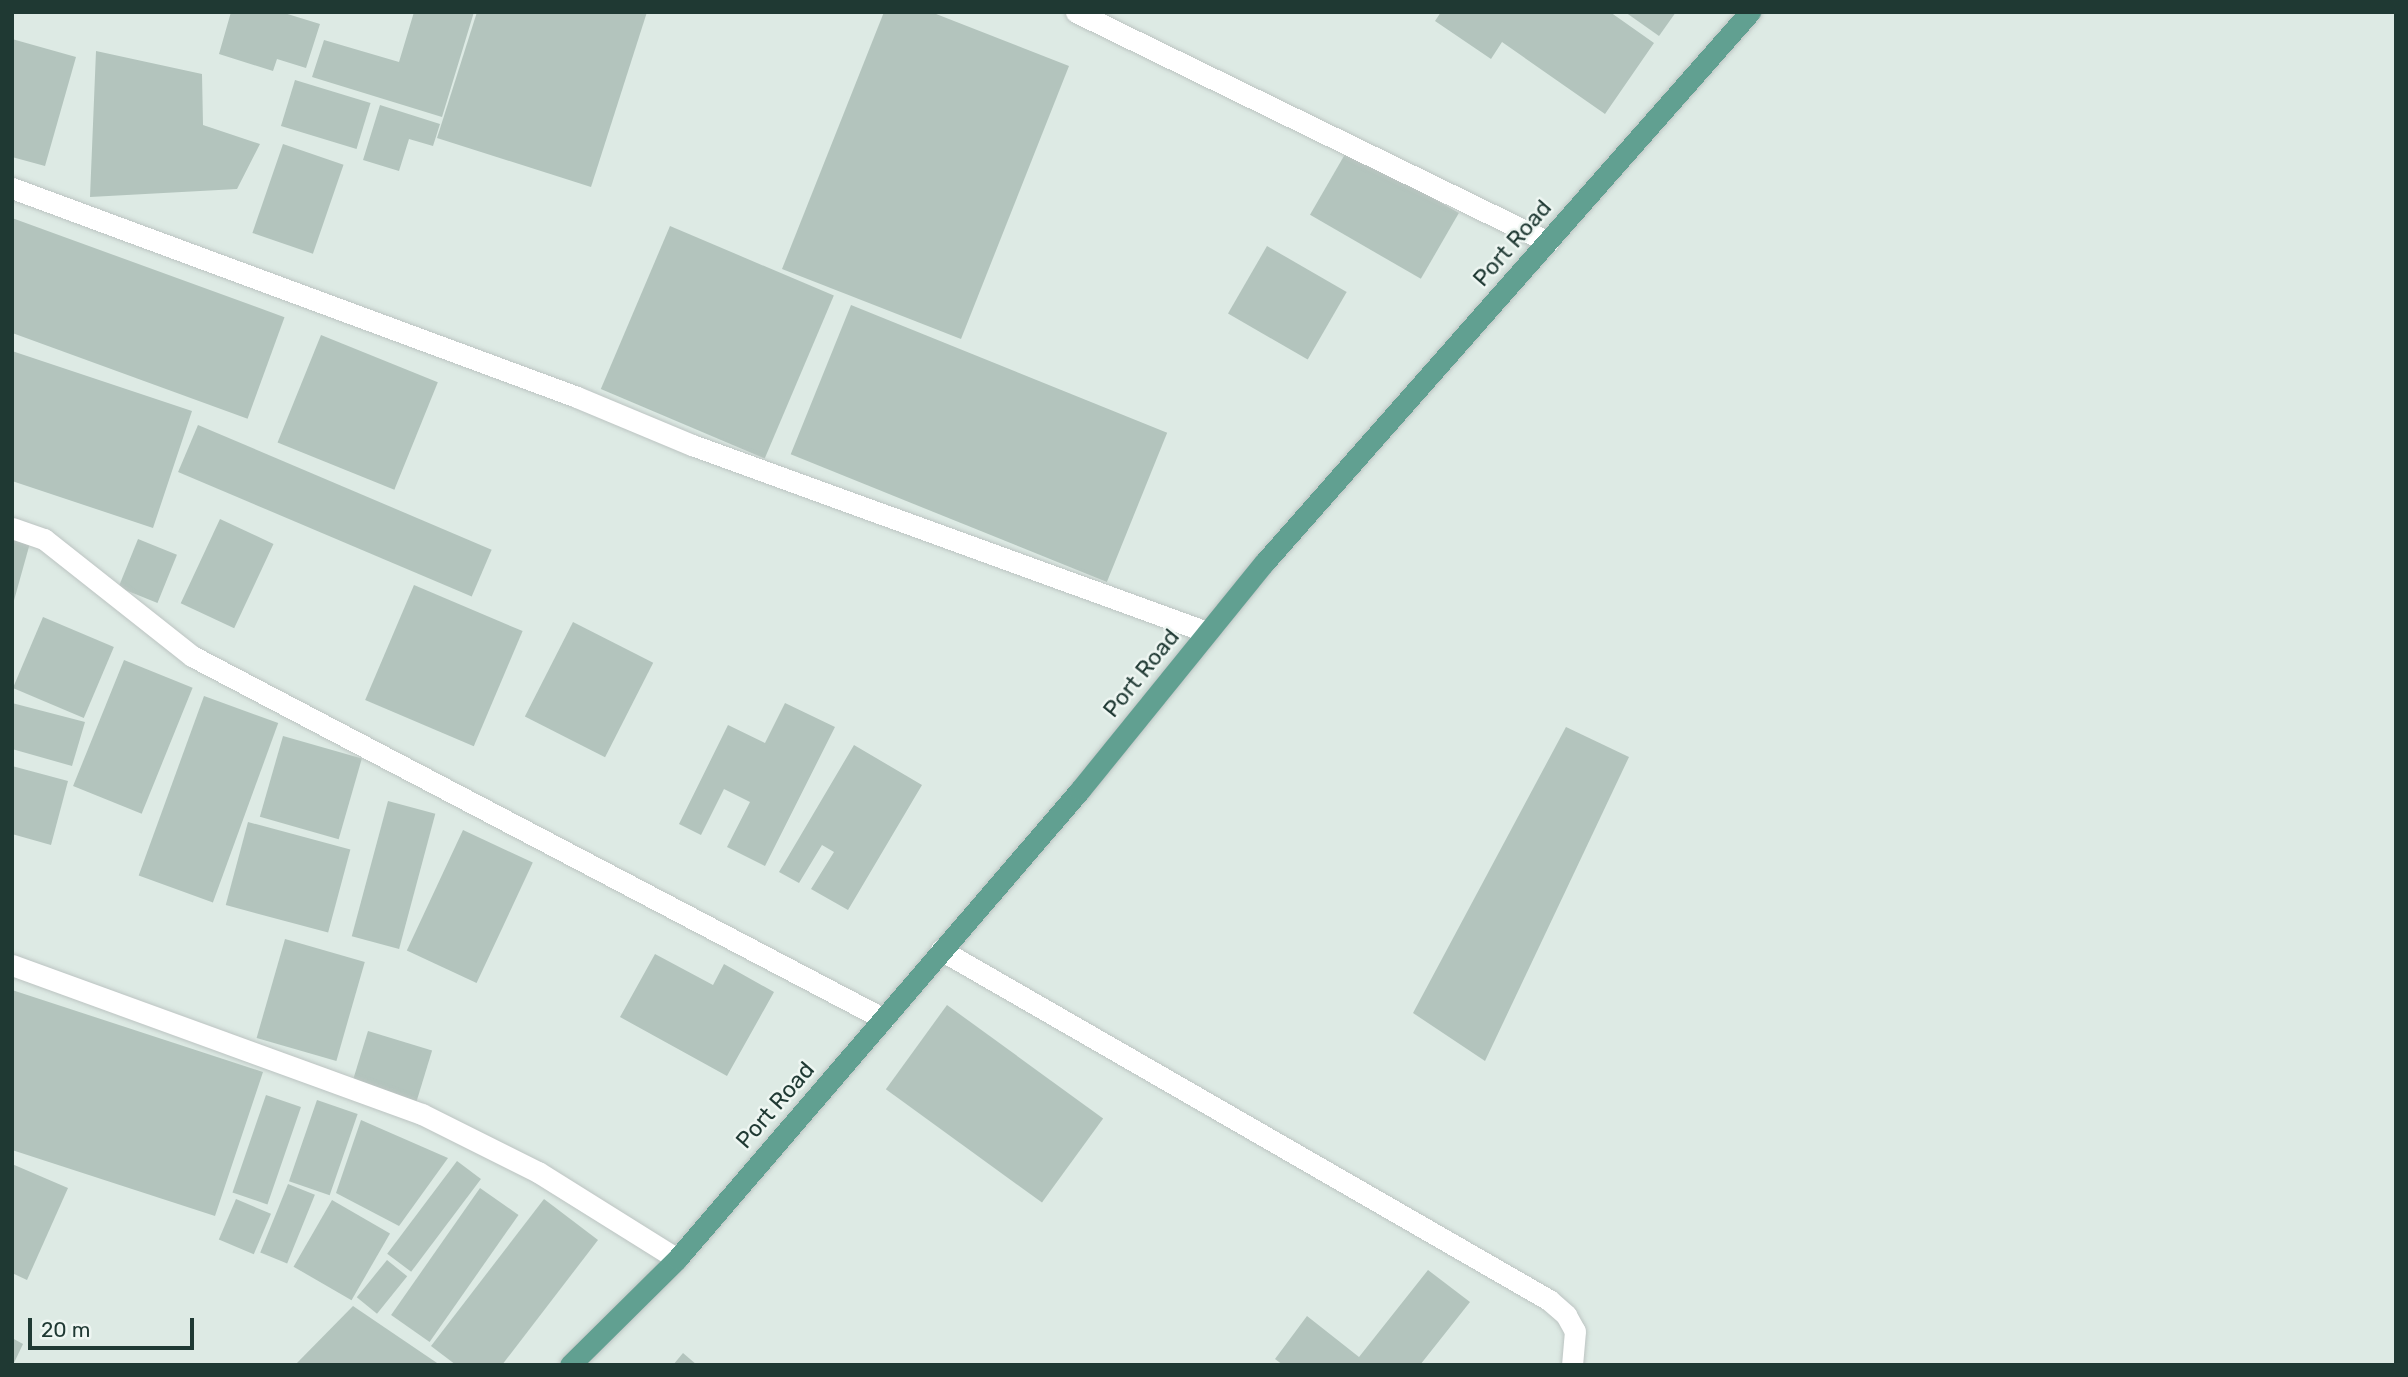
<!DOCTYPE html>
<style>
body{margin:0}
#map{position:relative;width:2408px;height:1377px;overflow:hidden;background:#ddeae4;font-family:Rubik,sans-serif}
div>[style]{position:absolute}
.building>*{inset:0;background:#b3c4bd;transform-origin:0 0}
.roads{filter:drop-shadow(0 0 2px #bcc4c2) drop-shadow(0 0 2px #bcc4c2)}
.minor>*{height:21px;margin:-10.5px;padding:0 10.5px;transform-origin:10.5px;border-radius:10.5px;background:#fff}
.major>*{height:21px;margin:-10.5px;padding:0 10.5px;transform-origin:10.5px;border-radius:10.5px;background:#61a091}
span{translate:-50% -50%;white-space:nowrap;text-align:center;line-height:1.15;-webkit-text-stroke:5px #eef6f2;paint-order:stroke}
.street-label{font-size:23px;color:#1f3933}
.frame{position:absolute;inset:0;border:14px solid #1f3933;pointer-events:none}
.scale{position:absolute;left:28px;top:1318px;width:166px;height:32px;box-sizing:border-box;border:4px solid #1f3933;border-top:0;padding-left:9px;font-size:21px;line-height:24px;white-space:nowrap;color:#1f3933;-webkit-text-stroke:5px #eef6f2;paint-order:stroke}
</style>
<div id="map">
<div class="building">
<div style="clip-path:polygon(231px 12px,281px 12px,320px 24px,306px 68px,277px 59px,273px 71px,219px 54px)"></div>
<div style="clip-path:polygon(414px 12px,474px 12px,442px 117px,312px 77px,324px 40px,399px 62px)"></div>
<div style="clip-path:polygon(477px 12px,647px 12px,591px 187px,437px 138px)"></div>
<div style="clip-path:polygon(884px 12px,931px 12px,1069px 66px,961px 339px,782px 269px)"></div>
<div style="clip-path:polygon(1441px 12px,1610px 12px,1654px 43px,1605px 114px,1502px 42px,1491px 59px,1435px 21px)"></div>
<div style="clip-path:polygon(1625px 12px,1676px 12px,1659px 36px)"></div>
<div style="clip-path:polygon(12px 39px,76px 57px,45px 166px,12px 157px)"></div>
<div style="clip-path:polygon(96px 51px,202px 74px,203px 125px,260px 144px,237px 189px,90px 197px)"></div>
<div style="left:295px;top:80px;width:79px;height:48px;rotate:17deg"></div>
<div style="clip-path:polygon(380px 105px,440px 124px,433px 146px,409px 139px,399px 171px,363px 160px)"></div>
<div style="left:283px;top:144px;width:64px;height:94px;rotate:19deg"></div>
<div style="left:1348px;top:149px;width:128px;height:76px;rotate:30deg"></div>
<div style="left:12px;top:218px;width:290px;height:108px;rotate:20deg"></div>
<div style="left:670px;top:226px;width:178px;height:177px;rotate:23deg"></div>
<div style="left:1267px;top:246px;width:92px;height:78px;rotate:30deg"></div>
<div style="left:851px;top:305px;width:341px;height:161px;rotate:22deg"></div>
<div style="left:321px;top:335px;width:126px;height:116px;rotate:22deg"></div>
<div style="clip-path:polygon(12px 351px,192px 411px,153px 528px,12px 481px)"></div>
<div style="left:198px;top:425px;width:319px;height:51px;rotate:23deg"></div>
<div style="left:220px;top:519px;width:59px;height:93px;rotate:25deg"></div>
<div style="clip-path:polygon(12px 538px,30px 543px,13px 604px,12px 604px)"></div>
<div style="left:138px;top:539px;width:42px;height:52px;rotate:22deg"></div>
<div style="left:414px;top:585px;width:118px;height:125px;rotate:23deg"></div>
<div style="left:43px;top:617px;width:77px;height:77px;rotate:23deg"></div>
<div style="left:573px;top:622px;width:90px;height:106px;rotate:27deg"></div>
<div style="left:124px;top:660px;width:74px;height:136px;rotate:22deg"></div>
<div style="left:204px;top:696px;width:79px;height:191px;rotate:20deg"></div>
<div style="clip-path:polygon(12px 703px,85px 722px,72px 766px,12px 749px)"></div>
<div style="clip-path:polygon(785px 703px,835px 727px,765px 866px,727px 847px,750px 802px,724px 789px,701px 835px,679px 824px,728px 725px,765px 743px)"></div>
<div style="clip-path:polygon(1566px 727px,1629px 757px,1485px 1061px,1413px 1013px)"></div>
<div style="left:283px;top:736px;width:82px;height:84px;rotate:16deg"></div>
<div style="clip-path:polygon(854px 745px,922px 785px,848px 910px,811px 889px,834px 852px,822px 845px,799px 883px,779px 872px)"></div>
<div style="clip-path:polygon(12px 766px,68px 781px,51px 845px,12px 834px)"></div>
<div style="left:388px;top:801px;width:49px;height:140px;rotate:15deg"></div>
<div style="left:248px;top:822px;width:106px;height:86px;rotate:15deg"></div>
<div style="left:463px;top:830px;width:77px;height:133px;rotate:25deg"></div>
<div style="left:285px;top:939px;width:83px;height:103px;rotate:16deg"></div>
<div style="clip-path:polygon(655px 954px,713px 985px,724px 964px,774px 992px,727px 1076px,620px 1017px)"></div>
<div style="clip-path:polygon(12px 990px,263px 1072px,215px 1216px,12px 1150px)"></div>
<div style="left:947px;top:1005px;width:193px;height:104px;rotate:36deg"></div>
<div style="left:368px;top:1031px;width:67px;height:55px;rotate:17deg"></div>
<div style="left:266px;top:1095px;width:37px;height:103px;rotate:19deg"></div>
<div style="left:317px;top:1100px;width:43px;height:86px;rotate:19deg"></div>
<div style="clip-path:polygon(361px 1120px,448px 1158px,399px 1226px,336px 1193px)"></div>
<div style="left:457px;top:1161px;width:30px;height:116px;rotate:37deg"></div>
<div style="clip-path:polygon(12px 1164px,68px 1188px,27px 1280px,12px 1273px)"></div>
<div style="left:288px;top:1184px;width:29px;height:74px;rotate:22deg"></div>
<div style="left:480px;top:1188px;width:47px;height:155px;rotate:35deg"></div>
<div style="left:236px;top:1199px;width:38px;height:44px;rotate:23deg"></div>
<div style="clip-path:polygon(544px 1199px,598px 1240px,502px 1365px,456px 1365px,431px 1346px)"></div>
<div style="left:332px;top:1200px;width:67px;height:77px;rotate:30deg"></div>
<div style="left:387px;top:1260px;width:26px;height:48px;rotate:39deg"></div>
<div style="clip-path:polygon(1428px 1270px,1470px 1302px,1420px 1365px,1283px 1365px,1275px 1359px,1307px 1316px,1359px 1357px)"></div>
<div style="clip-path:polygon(353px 1306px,440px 1365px,295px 1365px)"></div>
<div style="clip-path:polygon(12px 1338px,23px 1344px,13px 1365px,12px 1365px)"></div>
<div style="clip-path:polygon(683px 1353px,697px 1365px,673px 1365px)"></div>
</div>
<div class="roads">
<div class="minor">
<div style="left:1076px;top:12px;width:525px;rotate:25.98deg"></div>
<div style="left:12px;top:188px;width:602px;rotate:20.3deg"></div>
<div style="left:577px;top:397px;width:125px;rotate:22.7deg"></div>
<div style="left:692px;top:445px;width:548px;rotate:19.96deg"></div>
<div style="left:12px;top:528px;width:34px;rotate:19deg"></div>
<div style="left:44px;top:539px;width:189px;rotate:38.3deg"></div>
<div style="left:192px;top:656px;width:781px;rotate:27.68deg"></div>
<div style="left:941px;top:950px;width:702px;rotate:29.93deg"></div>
<div style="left:1549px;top:1300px;width:23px;rotate:41deg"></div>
<div style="left:1566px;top:1315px;width:18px;rotate:61deg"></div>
<div style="left:1575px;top:1331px;width:34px;rotate:95deg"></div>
<div style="left:12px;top:965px;width:436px;rotate:20deg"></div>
<div style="left:422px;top:1114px;width:130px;rotate:26.6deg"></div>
<div style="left:538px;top:1172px;width:164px;rotate:32deg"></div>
</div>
<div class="major">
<div style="left:570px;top:1365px;width:151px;rotate:-44.7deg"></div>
<div style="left:677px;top:1259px;width:618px;rotate:-49.33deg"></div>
<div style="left:1080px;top:790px;width:292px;rotate:-51deg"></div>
<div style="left:1264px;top:563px;width:735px;rotate:-48.59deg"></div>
</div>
</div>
<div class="street-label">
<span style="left:1512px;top:243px;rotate:-49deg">Port Road</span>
<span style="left:1141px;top:673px;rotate:-51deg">Port Road</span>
<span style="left:775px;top:1105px;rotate:-49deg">Port Road</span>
</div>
<div class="frame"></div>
<div class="scale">20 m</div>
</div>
